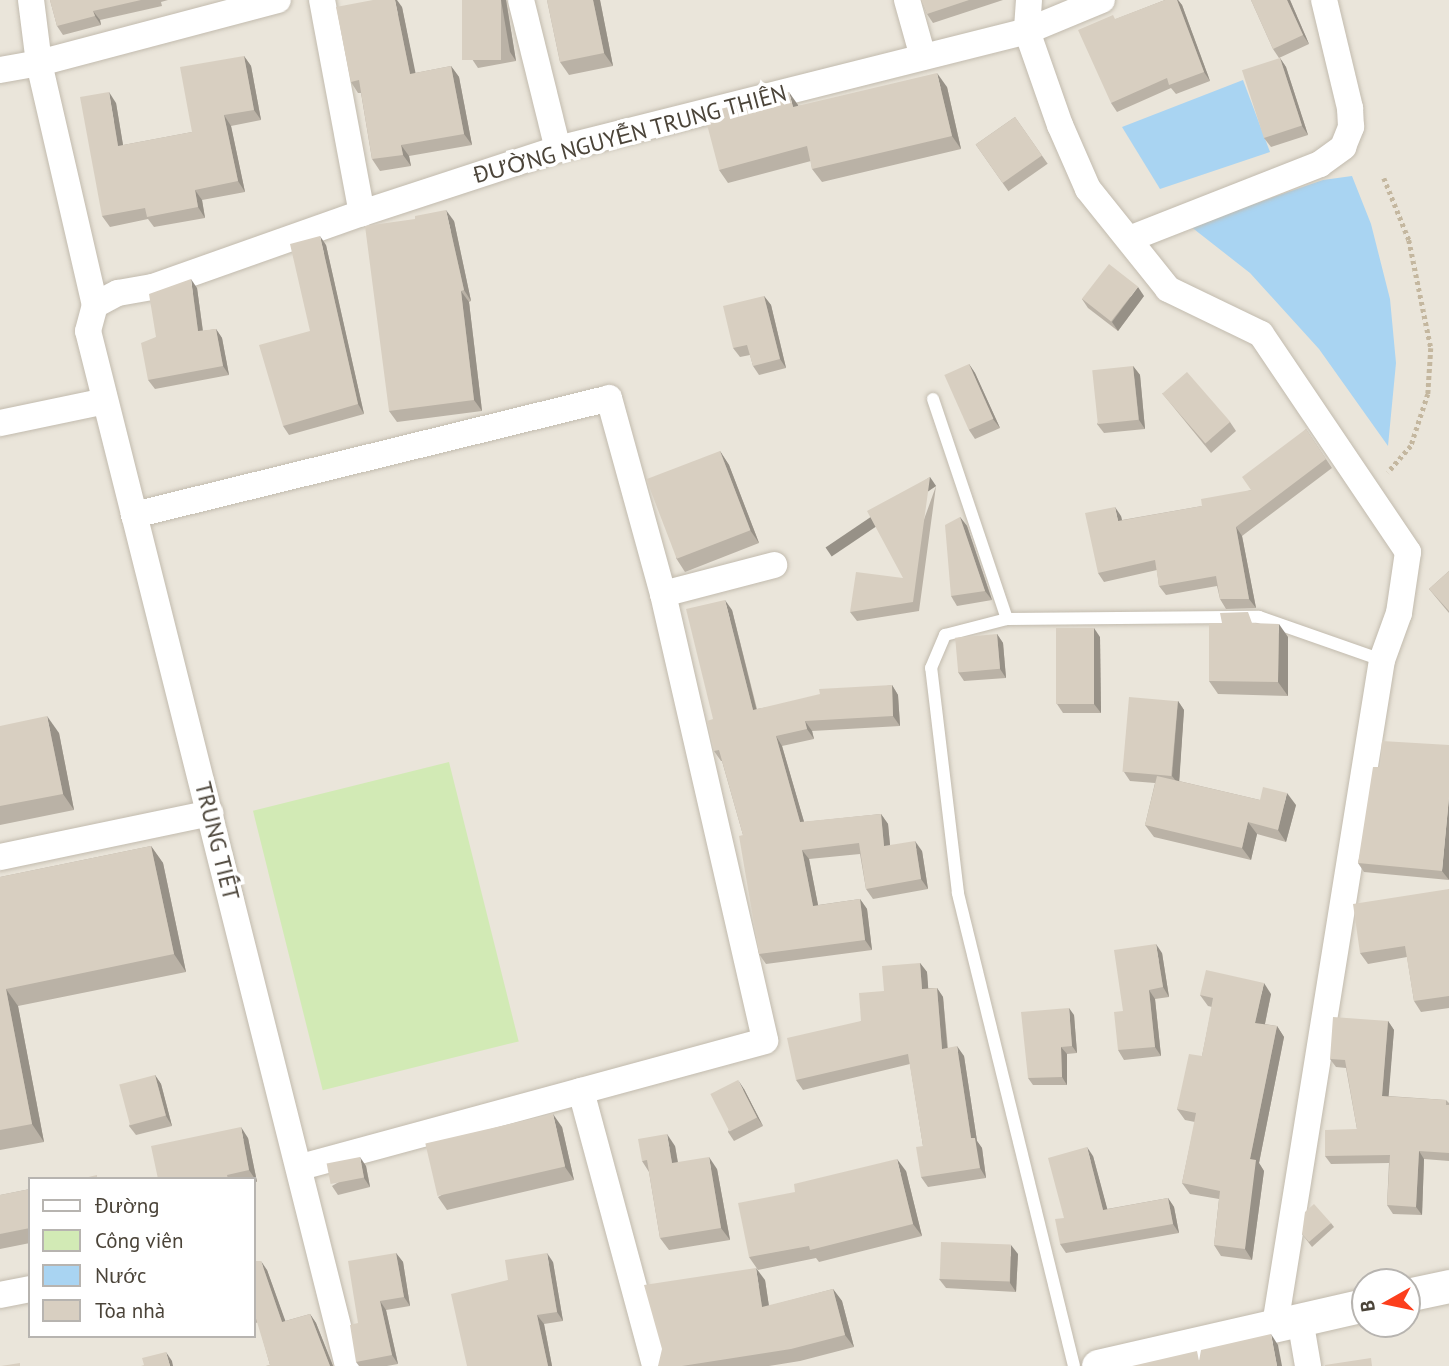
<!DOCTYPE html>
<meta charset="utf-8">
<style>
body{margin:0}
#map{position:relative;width:1449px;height:1366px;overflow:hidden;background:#f6f3ec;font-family:"PT Sans",sans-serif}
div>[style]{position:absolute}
.residential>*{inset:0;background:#eae5da}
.green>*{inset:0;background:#d2eab5;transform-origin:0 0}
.water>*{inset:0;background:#a9d4f2}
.path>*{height:4.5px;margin-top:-2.25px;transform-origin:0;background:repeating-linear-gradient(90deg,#c4b79f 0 3.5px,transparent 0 7px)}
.roads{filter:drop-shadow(0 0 2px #c2bbae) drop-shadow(0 0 2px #c2bbae)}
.service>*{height:12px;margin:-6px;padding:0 6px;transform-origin:6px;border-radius:6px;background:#fff}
.minor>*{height:26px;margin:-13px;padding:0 13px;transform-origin:13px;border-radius:13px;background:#fff}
.tertiary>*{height:33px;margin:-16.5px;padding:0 16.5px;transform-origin:16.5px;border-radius:16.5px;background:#fff}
.wall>*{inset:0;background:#bab2a6;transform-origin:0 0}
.shaded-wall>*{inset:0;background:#979187;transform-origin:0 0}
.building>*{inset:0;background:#d8cfc1;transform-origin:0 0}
span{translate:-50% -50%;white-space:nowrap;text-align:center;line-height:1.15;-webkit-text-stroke:7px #fff;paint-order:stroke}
.street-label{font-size:23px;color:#4b4439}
.legend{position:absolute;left:28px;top:1177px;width:228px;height:161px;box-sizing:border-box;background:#fff;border:2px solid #b7b4b0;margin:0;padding:9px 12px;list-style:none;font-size:21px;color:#4b4439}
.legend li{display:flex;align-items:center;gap:14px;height:35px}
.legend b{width:35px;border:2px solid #b7b4b0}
.north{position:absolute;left:1351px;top:1268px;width:70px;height:70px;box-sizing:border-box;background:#fff;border:2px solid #b7b4b0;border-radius:50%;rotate:261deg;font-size:19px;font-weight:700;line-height:28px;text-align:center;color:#4b4439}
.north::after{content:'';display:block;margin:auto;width:24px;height:32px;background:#fc3f1d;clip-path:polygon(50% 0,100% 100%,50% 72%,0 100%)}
</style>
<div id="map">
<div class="residential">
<div style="clip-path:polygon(evenodd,0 0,1449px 0,1449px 1366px,0 1366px,0 0,30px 1179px,254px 1179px,254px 1336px,30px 1336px,30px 1179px,0 0,1365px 1282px,1407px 1282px,1407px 1324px,1365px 1324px,1365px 1282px)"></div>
</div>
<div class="green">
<div style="left:449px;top:762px;width:288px;height:202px;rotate:76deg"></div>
</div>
<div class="water">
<div style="clip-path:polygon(1243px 80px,1270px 152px,1160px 189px,1122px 127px)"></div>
<div style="clip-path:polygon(1352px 176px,1371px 224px,1390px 299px,1396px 363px,1388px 446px,1319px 349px,1250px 273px,1190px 226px,1323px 180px)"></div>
</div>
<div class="path">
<div style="left:1384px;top:178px;width:67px;rotate:68deg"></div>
<div style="left:1409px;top:240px;width:110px;rotate:78.5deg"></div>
<div style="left:1431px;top:348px;width:46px;rotate:93.7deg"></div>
<div style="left:1428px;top:394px;width:55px;rotate:108.1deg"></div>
<div style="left:1411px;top:446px;width:35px;rotate:131deg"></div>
</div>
<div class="roads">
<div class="service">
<div style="left:933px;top:399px;width:232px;rotate:71.4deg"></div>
<div style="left:1074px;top:1366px;width:487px;rotate:-103.8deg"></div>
<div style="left:958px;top:893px;width:227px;rotate:-96.8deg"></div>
<div style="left:931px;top:668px;width:36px;rotate:-67deg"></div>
<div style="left:945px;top:635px;width:64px;rotate:-14.5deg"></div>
<div style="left:1007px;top:619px;width:252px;rotate:-0.5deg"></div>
<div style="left:1259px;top:617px;width:130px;rotate:19.3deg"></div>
</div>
<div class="minor">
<div style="left:31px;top:0;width:64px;rotate:82.8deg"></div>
<div style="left:39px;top:63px;width:248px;rotate:77deg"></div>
<div style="left:322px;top:0;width:217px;rotate:79.4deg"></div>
<div style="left:521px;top:0;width:154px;rotate:76.1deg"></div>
<div style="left:907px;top:0;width:59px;rotate:74.3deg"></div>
<div style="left:1029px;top:0;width:31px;rotate:94deg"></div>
<div style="left:1027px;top:31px;width:100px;rotate:70.7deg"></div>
<div style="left:1060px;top:125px;width:70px;rotate:66.4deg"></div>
<div style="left:1088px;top:189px;width:128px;rotate:51.3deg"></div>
<div style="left:1168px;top:289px;width:103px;rotate:25.8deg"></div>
<div style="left:1261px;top:334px;width:263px;rotate:56deg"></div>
<div style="left:1408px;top:552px;width:62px;rotate:98.4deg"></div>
<div style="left:1399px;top:613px;width:50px;rotate:109.9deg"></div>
<div style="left:1382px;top:660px;width:674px;rotate:99.14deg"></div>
<div style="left:0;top:70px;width:40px;rotate:-10deg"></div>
<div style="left:39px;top:63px;width:247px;rotate:-14.8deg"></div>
<div style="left:1129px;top:239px;width:205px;rotate:-21.4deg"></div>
<div style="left:1320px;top:164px;width:29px;rotate:-36deg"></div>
<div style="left:1343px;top:147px;width:22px;rotate:-68deg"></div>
<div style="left:1351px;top:127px;width:19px;rotate:-93deg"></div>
<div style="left:1350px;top:108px;width:111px;rotate:-103.5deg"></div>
<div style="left:0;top:423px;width:107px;rotate:-11.8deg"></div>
<div style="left:134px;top:515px;width:489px;rotate:-13.8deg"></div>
<div style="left:609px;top:398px;width:203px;rotate:74.6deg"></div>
<div style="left:663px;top:594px;width:458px;rotate:77.1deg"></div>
<div style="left:765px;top:1041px;width:483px;rotate:164.8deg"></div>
<div style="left:663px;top:594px;width:115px;rotate:-14.6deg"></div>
<div style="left:0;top:857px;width:215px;rotate:-11.8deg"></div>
<div style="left:581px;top:1091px;width:285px;rotate:74.9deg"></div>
<div style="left:0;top:1295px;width:31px;rotate:-11deg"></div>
<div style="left:1300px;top:1319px;width:48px;rotate:80.3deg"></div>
<div style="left:348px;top:1366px;width:1067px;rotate:-104.1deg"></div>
<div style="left:88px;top:331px;width:27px;rotate:-75deg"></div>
<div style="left:95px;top:305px;width:26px;rotate:-28deg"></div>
<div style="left:118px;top:293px;width:36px;rotate:-10deg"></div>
<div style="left:153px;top:287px;width:222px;rotate:-19.5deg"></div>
<div style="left:362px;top:213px;width:206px;rotate:-18.1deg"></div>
<div style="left:558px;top:149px;width:484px;rotate:-14.1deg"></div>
<div style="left:1027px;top:31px;width:81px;rotate:-22.5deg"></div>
</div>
<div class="tertiary">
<div style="left:1407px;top:1295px;width:43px;rotate:-12.1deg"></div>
<div style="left:1098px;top:1366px;width:274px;rotate:-12.9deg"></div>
</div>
</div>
<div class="wall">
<div style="clip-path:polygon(50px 0,168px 0,161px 2px,162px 6px,100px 20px,101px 25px,63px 35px,57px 26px)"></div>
<div style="clip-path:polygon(462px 0,506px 0,516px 61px,478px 68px,472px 59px)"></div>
<div style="clip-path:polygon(547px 0,600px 0,613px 66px,569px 75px,560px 62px)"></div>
<div style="clip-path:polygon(921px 0,1003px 0,933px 23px,927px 14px)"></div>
<div style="clip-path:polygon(1165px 0,1178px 0,1182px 5px,1210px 81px,1176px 94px,1171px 88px,1117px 112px,1111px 103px,1116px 19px)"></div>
<div style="clip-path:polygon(1251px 0,1290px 0,1309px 44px,1279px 58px,1273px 49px)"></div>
<div style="clip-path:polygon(402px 7px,415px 73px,451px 66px,459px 77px,472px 145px,409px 156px,411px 166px,380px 171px,372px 159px,361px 93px,358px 93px,351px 82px)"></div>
<div style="clip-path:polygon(244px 56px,251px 66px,261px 120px,231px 126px,245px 192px,202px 200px,205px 218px,154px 227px,148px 219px,110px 227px,102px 216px,116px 103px,123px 145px,192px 132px)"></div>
<div style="clip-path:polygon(1280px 58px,1286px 67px,1308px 135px,1271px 147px,1264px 138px)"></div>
<div style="clip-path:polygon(947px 87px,961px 149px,822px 182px,812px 169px,811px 161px,728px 183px,719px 170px,798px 106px)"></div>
<div style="left:1015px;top:117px;width:57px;height:48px;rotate:55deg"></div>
<div style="clip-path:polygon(454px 221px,471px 301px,469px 302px,482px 411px,397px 422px,389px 411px)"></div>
<div style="clip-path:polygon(326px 245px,364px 414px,289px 435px,283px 426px,310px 331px)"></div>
<div style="clip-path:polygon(197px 288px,203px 331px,216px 329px,222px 338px,229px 375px,155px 389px,148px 380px,156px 337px)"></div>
<div style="clip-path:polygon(764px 296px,771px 305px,786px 368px,759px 375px,753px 366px,750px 355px,740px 357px,733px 348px)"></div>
<div style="clip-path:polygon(1144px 296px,1118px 331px,1088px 308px,1082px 299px)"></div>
<div style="clip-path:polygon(969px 364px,975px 373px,1000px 428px,975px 439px,969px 430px)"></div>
<div style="clip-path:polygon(1133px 366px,1140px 375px,1145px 429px,1104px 433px,1097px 424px)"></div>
<div style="clip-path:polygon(1162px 393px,1230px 422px,1236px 431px,1211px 453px)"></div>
<div style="clip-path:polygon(1306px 429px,1332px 468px,1242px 536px,1256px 608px,1226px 609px,1220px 599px,1217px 586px,1166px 595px,1159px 586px,1157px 570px,1104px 582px,1098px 573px,1121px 516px,1122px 520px,1202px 506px,1251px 490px)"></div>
<div style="clip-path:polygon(720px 451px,729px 465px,759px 543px,685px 572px,676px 558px)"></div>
<div style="clip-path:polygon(936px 486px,919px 611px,857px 621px,850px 612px,903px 578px)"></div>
<div style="clip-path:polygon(960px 517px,967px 526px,992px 600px,957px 606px,951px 596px)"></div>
<div style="clip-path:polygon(1449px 571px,1449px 613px,1429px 589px)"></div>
<div style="clip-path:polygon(732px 610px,757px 709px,892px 685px,898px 695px,900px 726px,812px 731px,814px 739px,782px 746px,804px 822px,881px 814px,888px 824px,890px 845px,922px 851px,928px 889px,873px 899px,866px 889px,860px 854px,809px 859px,818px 905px,860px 899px,867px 909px,872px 950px,766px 964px,759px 954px,743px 835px,722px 761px,721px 761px,714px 751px,713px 719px)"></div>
<div style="clip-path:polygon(1256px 623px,1288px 637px,1288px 696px,1218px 694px,1209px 681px)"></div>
<div style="clip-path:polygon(997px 634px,1003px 643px,1006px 678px,964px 681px,958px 672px)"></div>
<div style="clip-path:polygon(1100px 637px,1101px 713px,1063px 713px,1057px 704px)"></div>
<div style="clip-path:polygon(1178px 701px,1184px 710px,1179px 781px,1260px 800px,1296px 805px,1286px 842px,1257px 834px,1251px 860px,1154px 837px,1145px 825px,1155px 783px,1130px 781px,1124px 772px)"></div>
<div style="clip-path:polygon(0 726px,59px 733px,74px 810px,0 825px)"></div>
<div style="clip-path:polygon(1380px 767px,1449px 880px,1364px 872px,1358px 863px)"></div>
<div style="clip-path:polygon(151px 846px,163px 863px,186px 972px,18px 1006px,44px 1142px,0 1150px,0 877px)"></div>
<div style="clip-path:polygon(1449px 889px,1449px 1008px,1421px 1012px,1414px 1001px,1407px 957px,1368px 964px,1360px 953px)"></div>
<div style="clip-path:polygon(1162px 953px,1169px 997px,1155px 999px,1161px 1056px,1124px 1060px,1118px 1050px)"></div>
<div style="clip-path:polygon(920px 963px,927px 972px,928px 988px,937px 988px,943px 997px,948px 1048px,964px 1056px,977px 1141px,982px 1148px,986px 1178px,928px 1187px,921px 1177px,923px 1146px,910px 1064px,803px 1090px,796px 1080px,861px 1021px,884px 991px)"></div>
<div style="clip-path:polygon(1271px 994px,1265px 1024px,1277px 1026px,1284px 1037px,1259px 1163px,1264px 1171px,1252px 1260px,1221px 1256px,1214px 1245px,1219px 1199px,1190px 1194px,1182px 1183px,1195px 1122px,1185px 1120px,1177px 1109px,1202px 1056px,1212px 1007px,1208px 1006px,1200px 995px)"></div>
<div style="clip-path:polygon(1074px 1015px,1077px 1053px,1067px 1054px,1067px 1085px,1033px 1085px,1028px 1078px)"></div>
<div style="clip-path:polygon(1388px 1021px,1394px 1030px,1388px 1096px,1446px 1100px,1449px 1103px,1449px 1161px,1424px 1159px,1422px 1215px,1393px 1214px,1387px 1205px,1389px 1163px,1331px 1164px,1325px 1156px,1357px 1129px,1346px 1068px,1336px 1067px,1330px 1059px)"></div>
<div style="clip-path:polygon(155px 1075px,161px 1084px,172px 1126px,136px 1135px,129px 1126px)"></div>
<div style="clip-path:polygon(744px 1089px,763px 1126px,734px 1141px,728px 1132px)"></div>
<div style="clip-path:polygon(562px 1127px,574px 1180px,447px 1210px,438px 1197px)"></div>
<div style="clip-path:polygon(248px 1138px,257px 1182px,254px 1182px,254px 1179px,158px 1179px)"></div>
<div style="clip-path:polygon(675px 1146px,678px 1162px,717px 1169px,730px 1240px,669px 1250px,660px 1238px,649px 1172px,642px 1161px)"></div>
<div style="clip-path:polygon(1093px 1156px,1107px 1209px,1168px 1198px,1174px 1207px,1179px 1233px,1066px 1253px,1060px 1244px,1064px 1218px)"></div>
<div style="clip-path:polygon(366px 1166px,370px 1187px,338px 1195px,332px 1186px)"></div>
<div style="clip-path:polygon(906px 1171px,922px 1236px,819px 1262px,816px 1258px,758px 1270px,749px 1257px)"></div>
<div style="clip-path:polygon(30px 1189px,30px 1243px,0 1249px,0 1195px)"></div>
<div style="clip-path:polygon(1331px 1223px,1334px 1227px,1312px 1247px,1302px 1234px)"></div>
<div style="clip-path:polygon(396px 1253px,403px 1262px,410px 1306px,386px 1310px,398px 1364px,387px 1366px,359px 1366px,356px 1362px,358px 1323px)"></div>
<div style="clip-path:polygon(1018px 1254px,1016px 1292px,946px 1288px,939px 1279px)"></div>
<div style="clip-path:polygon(254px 1261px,267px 1270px,285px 1321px,310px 1314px,316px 1323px,333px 1366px,266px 1366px,270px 1365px,258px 1322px,254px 1324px)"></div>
<div style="clip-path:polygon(553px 1262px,563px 1321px,544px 1324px,552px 1366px,467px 1366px,508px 1280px)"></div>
<div style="clip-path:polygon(765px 1280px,769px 1306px,833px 1289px,842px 1301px,854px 1347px,800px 1361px,769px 1366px,658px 1366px)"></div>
</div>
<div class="shaded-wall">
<div style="clip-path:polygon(395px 0,397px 0,402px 7px,418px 85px,410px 74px)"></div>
<div style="clip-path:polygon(501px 0,506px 0,516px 61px,510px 52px)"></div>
<div style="clip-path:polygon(593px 0,600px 0,613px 66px,604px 53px)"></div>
<div style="clip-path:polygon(1177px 0,1178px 0,1182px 5px,1210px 81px,1204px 72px)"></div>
<div style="clip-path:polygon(1287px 0,1290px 0,1309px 44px,1303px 35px)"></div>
<div style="clip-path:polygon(93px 11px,100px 20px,101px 25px,95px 16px)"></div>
<div style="clip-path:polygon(244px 56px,251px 66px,261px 120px,254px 110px)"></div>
<div style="clip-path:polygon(1280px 58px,1286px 67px,1308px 135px,1302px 126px)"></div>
<div style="clip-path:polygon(451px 66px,459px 77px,472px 145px,464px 134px)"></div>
<div style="clip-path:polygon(937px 73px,947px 87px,961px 149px,952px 136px)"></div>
<div style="clip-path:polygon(109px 92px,116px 103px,125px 157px,118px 146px)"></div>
<div style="clip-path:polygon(789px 92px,798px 105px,802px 120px,793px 107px)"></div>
<div style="clip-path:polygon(224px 115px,231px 126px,245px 192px,238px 181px)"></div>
<div style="clip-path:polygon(401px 145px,409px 156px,411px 166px,403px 155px)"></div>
<div style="clip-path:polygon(195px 190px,202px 200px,205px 218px,198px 207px)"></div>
<div style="clip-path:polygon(446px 210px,454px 221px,471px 301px,464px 290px)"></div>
<div style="clip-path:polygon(320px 236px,326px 245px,364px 414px,358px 404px)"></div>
<div style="clip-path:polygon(191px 279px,197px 288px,204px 340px,198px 331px)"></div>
<div style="clip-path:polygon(1138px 287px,1144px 296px,1118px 331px,1112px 322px)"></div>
<div style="clip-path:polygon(461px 291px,469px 302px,482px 411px,474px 400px)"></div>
<div style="clip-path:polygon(764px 296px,771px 305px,786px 368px,780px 359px)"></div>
<div style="clip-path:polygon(216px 329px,222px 338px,229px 375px,223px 366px)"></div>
<div style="clip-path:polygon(969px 364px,975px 373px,1000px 428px,993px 419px)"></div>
<div style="clip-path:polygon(1133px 366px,1140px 375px,1145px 429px,1139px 420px)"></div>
<div style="clip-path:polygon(720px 451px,729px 465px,759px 543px,750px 530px)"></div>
<div style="left:930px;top:477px;width:11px;height:126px;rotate:56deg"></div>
<div style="clip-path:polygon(1115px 507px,1121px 516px,1124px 530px,1118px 521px)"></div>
<div style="clip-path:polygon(960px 517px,967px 526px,992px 600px,985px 591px)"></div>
<div style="clip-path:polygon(1236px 527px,1242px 536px,1256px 608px,1249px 599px)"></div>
<div style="clip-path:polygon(725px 600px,732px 610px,759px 720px,753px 710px)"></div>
<div style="clip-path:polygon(1279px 624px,1288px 637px,1288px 696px,1278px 682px)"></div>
<div style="clip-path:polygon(1094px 628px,1100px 637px,1101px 713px,1094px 704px)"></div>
<div style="clip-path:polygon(997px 634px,1003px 643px,1006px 678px,1000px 669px)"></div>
<div style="clip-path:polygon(892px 685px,898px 695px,900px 726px,893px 716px)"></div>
<div style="clip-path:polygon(1178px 701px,1184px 710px,1179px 785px,1172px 776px)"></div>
<div style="clip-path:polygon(47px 716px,59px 733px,74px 810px,63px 794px)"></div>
<div style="clip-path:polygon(805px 721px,812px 731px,814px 739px,807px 729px)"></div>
<div style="clip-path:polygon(776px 736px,782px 746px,807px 832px,800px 822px)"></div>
<div style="clip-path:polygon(1287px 793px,1296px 805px,1286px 842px,1278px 830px)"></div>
<div style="clip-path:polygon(1449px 797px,1449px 880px,1442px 871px)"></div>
<div style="clip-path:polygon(881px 814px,888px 824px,891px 856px,884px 846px)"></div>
<div style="clip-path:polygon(1248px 822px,1257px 834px,1251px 860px,1242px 848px)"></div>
<div style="clip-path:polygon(915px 841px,922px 851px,928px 889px,921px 879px)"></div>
<div style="clip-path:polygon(151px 846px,163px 863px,186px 972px,174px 954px)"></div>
<div style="clip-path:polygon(802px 850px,809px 859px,820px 915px,813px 906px)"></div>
<div style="clip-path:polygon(860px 899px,867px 909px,872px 950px,865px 940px)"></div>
<div style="clip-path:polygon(1156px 944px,1162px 953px,1169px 997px,1163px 987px)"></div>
<div style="clip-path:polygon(920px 963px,927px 972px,929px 999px,922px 989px)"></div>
<div style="clip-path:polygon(1264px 983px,1271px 994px,1263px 1033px,1255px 1023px)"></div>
<div style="clip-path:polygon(937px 988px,943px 997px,948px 1058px,942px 1049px)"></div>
<div style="clip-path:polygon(6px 989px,18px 1006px,44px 1142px,32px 1124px)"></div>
<div style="clip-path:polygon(1149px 990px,1155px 999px,1161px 1056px,1155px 1047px)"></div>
<div style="clip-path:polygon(1069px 1008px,1074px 1015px,1077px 1053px,1072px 1046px)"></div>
<div style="clip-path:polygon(1388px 1021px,1394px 1030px,1388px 1104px,1382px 1096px)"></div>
<div style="clip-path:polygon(1277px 1026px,1284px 1037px,1259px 1163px,1264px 1171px,1252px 1260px,1245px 1249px,1250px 1159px)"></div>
<div style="clip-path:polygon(957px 1046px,964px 1056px,977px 1141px,982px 1148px,986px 1178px,980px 1168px,971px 1138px)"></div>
<div style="clip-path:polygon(1061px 1047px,1067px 1054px,1067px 1085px,1062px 1077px)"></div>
<div style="clip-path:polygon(155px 1075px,161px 1084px,172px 1126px,166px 1116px)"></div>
<div style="clip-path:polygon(738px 1080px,744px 1089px,763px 1126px,757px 1117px)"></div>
<div style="clip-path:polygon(553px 1114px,562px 1127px,574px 1180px,565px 1167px)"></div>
<div style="clip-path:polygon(241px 1127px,248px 1138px,257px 1182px,249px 1170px)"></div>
<div style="clip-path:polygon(667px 1134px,675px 1146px,680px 1176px,672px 1163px)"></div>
<div style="clip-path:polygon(1087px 1147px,1093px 1156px,1110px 1219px,1103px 1210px)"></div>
<div style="clip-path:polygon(1419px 1151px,1424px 1159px,1422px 1215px,1416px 1207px)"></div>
<div style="clip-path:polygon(360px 1157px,366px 1166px,370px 1187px,364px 1178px)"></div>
<div style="clip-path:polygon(709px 1157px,717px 1169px,730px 1240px,721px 1228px)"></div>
<div style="clip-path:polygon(897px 1159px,906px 1171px,922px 1236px,913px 1224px)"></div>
<div style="clip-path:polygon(1168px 1198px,1174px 1207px,1179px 1233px,1173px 1224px)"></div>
<div style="clip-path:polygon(1011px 1245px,1018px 1254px,1016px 1292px,1010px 1283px)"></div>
<div style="clip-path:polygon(396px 1253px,403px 1262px,410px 1306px,404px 1297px)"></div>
<div style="clip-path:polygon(547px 1253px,553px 1262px,563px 1321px,557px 1312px)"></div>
<div style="clip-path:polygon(261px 1261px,267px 1270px,289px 1331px,282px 1322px)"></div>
<div style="clip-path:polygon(756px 1268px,765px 1280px,771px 1320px,762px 1307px)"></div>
<div style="clip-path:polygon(833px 1289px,842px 1301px,854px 1347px,845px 1335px)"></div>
<div style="clip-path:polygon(380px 1301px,386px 1310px,398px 1364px,392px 1355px)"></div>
<div style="clip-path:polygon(310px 1314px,316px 1323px,333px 1366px,330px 1366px)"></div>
<div style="clip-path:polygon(537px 1315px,544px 1324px,552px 1366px,548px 1366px)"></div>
<div style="clip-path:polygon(1271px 1334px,1278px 1345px,1282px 1366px,1277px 1366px)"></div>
<div style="clip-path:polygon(166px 1352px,172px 1361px,173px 1366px,170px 1366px)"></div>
</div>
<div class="building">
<div style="clip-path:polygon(50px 0,141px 0,93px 11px,95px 16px,57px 26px)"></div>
<div style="clip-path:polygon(373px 0,395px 0,410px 74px,451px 66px,464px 134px,401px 145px,403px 155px,372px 159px,359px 80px,351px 82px,336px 7px)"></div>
<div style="left:462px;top:0;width:39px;height:60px"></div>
<div style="clip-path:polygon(547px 0,593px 0,604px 53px,560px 62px)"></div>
<div style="clip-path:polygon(921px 0,969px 0,927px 14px)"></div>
<div style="clip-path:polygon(1165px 0,1177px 0,1204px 72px,1169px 85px,1167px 78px,1111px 103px,1078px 30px,1113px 15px,1115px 19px)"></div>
<div style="clip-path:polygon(1251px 0,1287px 0,1303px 35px,1273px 49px)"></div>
<div style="clip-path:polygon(244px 56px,254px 110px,224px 115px,238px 181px,195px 190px,198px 207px,147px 217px,145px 208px,102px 216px,80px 97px,109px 92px,118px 146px,192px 132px,180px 67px)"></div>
<div style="left:1280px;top:58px;width:71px;height:40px;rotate:72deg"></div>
<div style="clip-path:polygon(937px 73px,952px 136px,812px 169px,807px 146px,719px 170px,704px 113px,789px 92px,793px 107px)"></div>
<div style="left:1015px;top:117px;width:47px;height:48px;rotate:55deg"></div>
<div style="clip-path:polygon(446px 210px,464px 290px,461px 291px,474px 400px,389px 411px,365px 226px,415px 219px,415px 216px)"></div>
<div style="clip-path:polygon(320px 236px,358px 404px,283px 426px,259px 345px,310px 331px,290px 244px)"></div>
<div style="left:1109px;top:264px;width:37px;height:44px;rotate:38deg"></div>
<div style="clip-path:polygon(191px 279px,198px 331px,216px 329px,223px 366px,148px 380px,141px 343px,156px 337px,149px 294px)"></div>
<div style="clip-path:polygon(764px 296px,780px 359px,753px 366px,747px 345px,733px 348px,723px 306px)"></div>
<div style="left:969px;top:364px;width:60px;height:27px;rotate:66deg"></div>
<div style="left:1133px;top:366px;width:54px;height:41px;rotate:84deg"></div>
<div style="left:1187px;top:372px;width:66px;height:33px;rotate:49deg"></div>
<div style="clip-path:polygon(1306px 429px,1326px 459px,1236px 527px,1249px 599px,1220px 599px,1216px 576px,1159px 586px,1155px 560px,1098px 573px,1085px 513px,1115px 507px,1118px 521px,1202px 506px,1201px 499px,1251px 490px,1242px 477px)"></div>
<div style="left:720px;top:451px;width:85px;height:79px;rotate:69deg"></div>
<div style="clip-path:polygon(930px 477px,913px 602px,850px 612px,856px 572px,903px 578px,867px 511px)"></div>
<div style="clip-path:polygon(960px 517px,985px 591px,951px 596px,945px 525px)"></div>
<div style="clip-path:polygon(1449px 571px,1449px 611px,1429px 589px)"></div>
<div style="clip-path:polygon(725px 600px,753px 710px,820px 694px,819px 689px,892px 685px,893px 716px,805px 721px,807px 729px,776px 736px,800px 822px,881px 814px,884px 846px,915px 841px,921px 879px,866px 889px,859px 843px,802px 850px,813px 906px,860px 899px,865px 940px,759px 954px,739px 836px,743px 835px,719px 750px,714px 751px,707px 721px,713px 719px,686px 609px)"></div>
<div style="clip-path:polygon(1248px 612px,1252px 623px,1279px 624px,1278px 682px,1209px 681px,1209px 623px,1222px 623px,1220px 613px)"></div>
<div style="left:1094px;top:628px;width:76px;height:38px;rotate:90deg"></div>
<div style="left:997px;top:634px;width:35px;height:42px;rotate:85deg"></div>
<div style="left:1129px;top:697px;width:49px;height:75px;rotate:5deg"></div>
<div style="clip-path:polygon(47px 716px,63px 794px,0 806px,0 726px)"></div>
<div style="clip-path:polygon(1382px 741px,1449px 745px,1449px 797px,1442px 871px,1358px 863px,1373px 767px,1380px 767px)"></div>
<div style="clip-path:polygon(1157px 776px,1260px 800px,1263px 787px,1287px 793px,1278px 830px,1248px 822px,1242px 848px,1145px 825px)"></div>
<div style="clip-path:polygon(151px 846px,174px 954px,6px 989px,32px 1124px,0 1130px,0 877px)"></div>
<div style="clip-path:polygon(1449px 889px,1449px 996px,1414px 1001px,1405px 946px,1360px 953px,1353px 904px)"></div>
<div style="clip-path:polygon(1156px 944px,1163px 987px,1149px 990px,1155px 1047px,1118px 1050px,1114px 1012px,1123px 1011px,1114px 950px)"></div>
<div style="clip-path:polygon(920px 963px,922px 989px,937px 988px,942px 1049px,957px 1046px,971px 1138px,975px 1138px,980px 1168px,921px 1177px,916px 1147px,923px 1146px,908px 1054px,796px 1080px,787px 1038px,861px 1021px,859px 993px,884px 991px,882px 966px)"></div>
<div style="clip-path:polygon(1206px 970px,1264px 983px,1255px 1023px,1277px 1026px,1250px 1159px,1256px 1160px,1245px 1249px,1214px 1245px,1220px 1191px,1182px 1183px,1196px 1113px,1177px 1109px,1189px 1054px,1202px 1056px,1213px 998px,1200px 995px)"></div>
<div style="clip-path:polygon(1069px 1008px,1072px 1046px,1061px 1047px,1062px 1077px,1028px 1078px,1021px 1012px)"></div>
<div style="clip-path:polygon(1333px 1017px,1388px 1021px,1382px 1096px,1446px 1100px,1446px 1105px,1449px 1105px,1449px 1153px,1419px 1151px,1416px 1207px,1387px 1205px,1390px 1155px,1325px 1156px,1325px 1130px,1357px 1129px,1345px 1060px,1330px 1059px)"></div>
<div style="left:155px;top:1075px;width:42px;height:37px;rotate:75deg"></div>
<div style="left:738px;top:1080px;width:42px;height:31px;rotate:63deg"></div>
<div style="left:553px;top:1114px;width:54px;height:131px;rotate:77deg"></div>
<div style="clip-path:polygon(241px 1127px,249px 1170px,227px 1175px,228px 1179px,158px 1179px,151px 1146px)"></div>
<div style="clip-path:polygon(667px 1134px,672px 1163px,709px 1157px,721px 1228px,660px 1238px,647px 1160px,642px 1161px,638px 1139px)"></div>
<div style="clip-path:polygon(1087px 1147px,1103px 1210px,1168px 1198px,1173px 1224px,1060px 1244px,1055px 1219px,1064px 1218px,1048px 1158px)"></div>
<div style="left:360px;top:1157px;width:21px;height:34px;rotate:79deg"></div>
<div style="clip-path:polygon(897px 1159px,913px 1224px,810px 1250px,809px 1246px,749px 1257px,738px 1203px,795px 1192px,794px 1184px)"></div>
<div style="clip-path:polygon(97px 1175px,97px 1179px,80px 1179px)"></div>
<div style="clip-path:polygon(30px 1189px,30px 1228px,0 1234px,0 1195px)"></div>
<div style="clip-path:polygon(1314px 1204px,1331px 1223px,1309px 1242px,1302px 1234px,1305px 1212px)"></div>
<div style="left:941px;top:1242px;width:70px;height:37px;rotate:2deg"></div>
<div style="clip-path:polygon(396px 1253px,404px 1297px,380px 1301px,392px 1355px,356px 1362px,350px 1325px,358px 1323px,348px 1261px)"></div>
<div style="clip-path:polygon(547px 1253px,557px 1312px,537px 1315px,548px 1366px,467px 1366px,451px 1294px,508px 1280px,505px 1260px)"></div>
<div style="clip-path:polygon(254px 1261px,261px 1261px,282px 1322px,310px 1314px,330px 1366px,266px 1366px,270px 1365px,254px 1312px)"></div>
<div style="clip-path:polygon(756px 1268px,762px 1307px,833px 1289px,845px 1335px,791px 1349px,682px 1366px,658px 1366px,662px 1349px,644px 1285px)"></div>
<div style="clip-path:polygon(1271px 1334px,1277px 1366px,1132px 1366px,1197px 1351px,1199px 1361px,1201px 1350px)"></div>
<div style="clip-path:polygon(166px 1352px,170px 1366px,141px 1366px,144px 1365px,142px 1358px)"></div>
<div style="clip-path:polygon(1371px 1358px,1372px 1366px,1325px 1366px,1325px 1365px)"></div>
<div style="clip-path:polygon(20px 1363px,20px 1366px,1px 1366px)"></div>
</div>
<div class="street-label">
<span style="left:630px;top:134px;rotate:-15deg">ĐƯỜNG NGUYỄN TRUNG THIÊN</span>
<span style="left:217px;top:841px;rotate:76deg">TRUNG TIẾT</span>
</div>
<ul class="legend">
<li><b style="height:9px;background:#fff"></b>Đường</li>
<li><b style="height:19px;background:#d2eab5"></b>Công viên</li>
<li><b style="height:19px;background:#a9d4f2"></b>Nước</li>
<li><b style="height:19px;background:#d8cfc1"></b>Tòa nhà</li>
</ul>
<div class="north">B</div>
</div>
